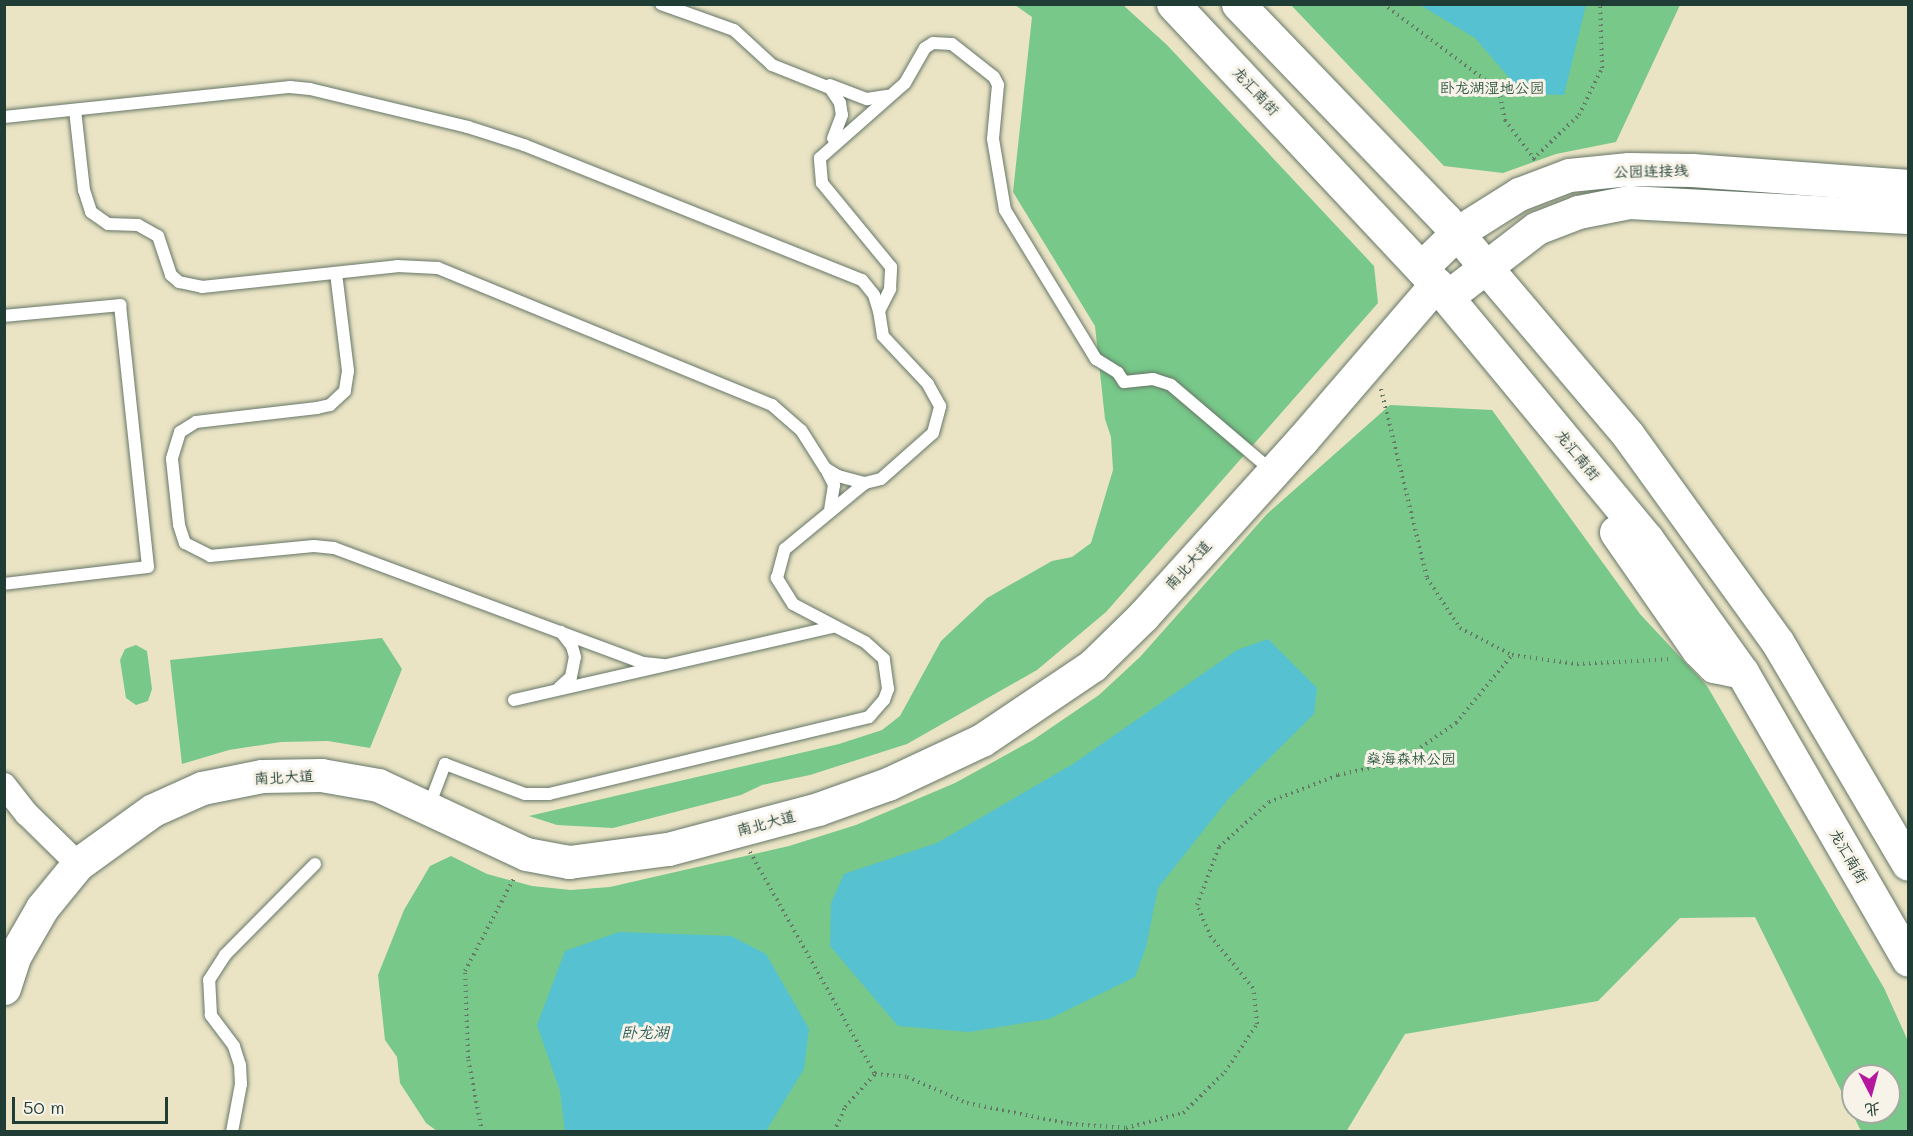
<!DOCTYPE html>
<meta charset="utf-8">
<style>
body{margin:0}
#map{position:relative;width:1913px;height:1136px;overflow:hidden;background:#eae4c5;font-family:Mali,"LXGW WenKai TC",sans-serif}
div>[style]{position:absolute}
.green>*{inset:0;background:#77c889}
.water>*{inset:0;background:#56c1d0}
.path>*{height:4px;margin-top:-2px;transform-origin:0;background:repeating-linear-gradient(90deg,#667767 0 1.5px,transparent 0 6px)}
.roads{filter:drop-shadow(0 0 2px #667767) drop-shadow(0 0 2px #667767)}
.lane>*{height:12px;margin:-6px;padding:0 6px;transform-origin:6px;border-radius:6px;background:#fff}
.street>*{height:24px;margin:-12px;padding:0 12px;transform-origin:12px;border-radius:12px;background:#fff}
.secondary>*{height:33px;margin:-16.5px;padding:0 16.5px;transform-origin:16.5px;border-radius:16.5px;background:#fff}
span{translate:-50% -50%;white-space:nowrap;text-align:center;line-height:1.15;-webkit-text-stroke:6px #f7f3e8;paint-order:stroke}
.park-label{font-size:15px;color:#315945}
.street-label{font-size:15px;color:#1f3d34}
.water-label{font-size:16px;color:#2d5e5b;font-style:italic}
.frame{position:absolute;inset:0;border:6px solid #1f3d34;pointer-events:none}
.north{position:absolute;left:1841px;top:1064px;width:60px;height:60px;box-sizing:border-box;background:#f7f3e8;border:2px solid #a1aaa0;border-radius:50%;rotate:174deg;font-size:16px;font-weight:700;line-height:24px;text-align:center;color:#1f3d34}
.north::after{content:'';display:block;margin:auto;width:21px;height:27px;background:#b5179e;clip-path:polygon(50% 0,100% 100%,50% 72%,0 100%)}
.scale{position:absolute;left:12px;top:1097px;width:156px;height:27px;box-sizing:border-box;border:3px solid #1f3d34;border-top:0;padding-left:8px;font-size:18px;line-height:21px;white-space:nowrap;color:#1f3d34;-webkit-text-stroke:4px #f7f3e8;paint-order:stroke}
</style>
<div id="map">
<div class="green">
<div style="clip-path:polygon(1015px 5px,1123px 5px,1167px 45px,1374px 266px,1378px 303px,1106px 612px,1037px 670px,907px 744px,810px 775px,762px 785px,741px 795px,613px 828px,557px 825px,529px 816px,839px 744px,882px 730px,900px 716px,941px 641px,987px 598px,1052px 561px,1072px 557px,1091px 543px,1113px 470px,1111px 437px,1105px 419px,1095px 326px,1013px 192px,1032px 17px)"></div>
<div style="clip-path:polygon(1291px 5px,1680px 5px,1616px 142px,1556px 154px,1503px 173px,1444px 166px)"></div>
<div style="clip-path:polygon(evenodd,1390px 405px,1492px 410px,1640px 614px,1707px 686px,1884px 988px,1908px 1041px,1908px 1131px,1861px 1131px,1755px 917px,1680px 918px,1598px 1001px,1405px 1034px,1346px 1132px,437px 1131px,426px 1123px,400px 1083px,397px 1057px,385px 1040px,378px 975px,404px 910px,430px 866px,451px 856px,487px 874px,532px 886px,571px 890px,610px 887px,789px 846px,856px 825px,955px 783px,1033px 740px,1099px 695px,1140px 657px,1267px 514px,1390px 405px,1853px 1076px,1889px 1076px,1889px 1112px,1853px 1112px,1853px 1076px)"></div>
<div style="clip-path:polygon(382px 638px,402px 669px,370px 748px,328px 741px,281px 742px,229px 750px,182px 764px,170px 660px)"></div>
<div style="clip-path:polygon(136px 645px,147px 651px,152px 689px,148px 701px,136px 705px,126px 698px,120px 660px,125px 649px)"></div>
</div>
<div class="water">
<div style="clip-path:polygon(1420px 5px,1586px 5px,1564px 95px,1523px 94px,1475px 38px)"></div>
<div style="clip-path:polygon(1268px 639px,1317px 688px,1314px 714px,1229px 798px,1158px 888px,1146px 947px,1135px 977px,1049px 1019px,969px 1032px,898px 1026px,830px 946px,831px 903px,844px 874px,937px 843px,1073px 764px,1237px 650px)"></div>
<div style="clip-path:polygon(619px 932px,731px 936px,766px 954px,809px 1029px,804px 1069px,766px 1131px,565px 1131px,560px 1091px,537px 1025px,565px 951px)"></div>
</div>
<div class="path">
<div style="left:1383px;top:4px;width:144px;rotate:36.6deg"></div>
<div style="left:1499px;top:90px;width:31px;rotate:79deg"></div>
<div style="left:1505px;top:120px;width:50px;rotate:53.1deg"></div>
<div style="left:1533px;top:159px;width:64px;rotate:-43.7deg"></div>
<div style="left:1579px;top:115px;width:52px;rotate:-63.9deg"></div>
<div style="left:1602px;top:68px;width:64px;rotate:-91.8deg"></div>
<div style="left:1381px;top:389px;width:195px;rotate:76.3deg"></div>
<div style="left:1427px;top:578px;width:60px;rotate:56.6deg"></div>
<div style="left:1460px;top:628px;width:59px;rotate:27.4deg"></div>
<div style="left:1512px;top:655px;width:66px;rotate:7.9deg"></div>
<div style="left:1577px;top:664px;width:96px;rotate:-3deg"></div>
<div style="left:750px;top:852px;width:255px;rotate:60.6deg"></div>
<div style="left:482px;top:1132px;width:75px;rotate:-100.7deg"></div>
<div style="left:468px;top:1058px;width:87px;rotate:-92deg"></div>
<div style="left:465px;top:971px;width:107px;rotate:-62.2deg"></div>
<div style="left:834px;top:1132px;width:27px;rotate:-66deg"></div>
<div style="left:845px;top:1107px;width:45px;rotate:-47.7deg"></div>
<div style="left:875px;top:1074px;width:32px;rotate:5deg"></div>
<div style="left:907px;top:1077px;width:65px;rotate:23.4deg"></div>
<div style="left:967px;top:1103px;width:105px;rotate:11.5deg"></div>
<div style="left:1070px;top:1124px;width:56px;rotate:4.1deg"></div>
<div style="left:1126px;top:1128px;width:59px;rotate:-14.7deg"></div>
<div style="left:1183px;top:1113px;width:59px;rotate:-44.3deg"></div>
<div style="left:1225px;top:1072px;width:58px;rotate:-56.3deg"></div>
<div style="left:1257px;top:1024px;width:36px;rotate:-96deg"></div>
<div style="left:1253px;top:988px;width:66px;rotate:-129.5deg"></div>
<div style="left:1211px;top:937px;width:35px;rotate:-114deg"></div>
<div style="left:1197px;top:905px;width:62px;rotate:-69.2deg"></div>
<div style="left:1219px;top:847px;width:67px;rotate:-42deg"></div>
<div style="left:1269px;top:802px;width:74px;rotate:-21.4deg"></div>
<div style="left:1338px;top:775px;width:65px;rotate:-12.5deg"></div>
<div style="left:1401px;top:761px;width:67px;rotate:-34.6deg"></div>
<div style="left:1456px;top:723px;width:88px;rotate:-50.5deg"></div>
</div>
<div class="roads">
<div class="lane">
<div style="left:661px;top:4px;width:77px;rotate:19.6deg"></div>
<div style="left:734px;top:30px;width:52px;rotate:42.6deg"></div>
<div style="left:772px;top:65px;width:62px;rotate:21.6deg"></div>
<div style="left:830px;top:88px;width:18px;rotate:56deg"></div>
<div style="left:840px;top:103px;width:12px;rotate:81deg"></div>
<div style="left:842px;top:115px;width:25px;rotate:111deg"></div>
<div style="left:830px;top:85px;width:40px;rotate:21deg"></div>
<div style="left:867px;top:99px;width:20px;rotate:-9deg"></div>
<div style="left:75px;top:110px;width:81px;rotate:83.6deg"></div>
<div style="left:84px;top:190px;width:23px;rotate:72deg"></div>
<div style="left:91px;top:212px;width:21px;rotate:35deg"></div>
<div style="left:108px;top:224px;width:30px;rotate:2deg"></div>
<div style="left:138px;top:225px;width:23px;rotate:29deg"></div>
<div style="left:158px;top:236px;width:41px;rotate:71.6deg"></div>
<div style="left:171px;top:275px;width:11px;rotate:41deg"></div>
<div style="left:179px;top:282px;width:24px;rotate:12deg"></div>
<div style="left:202px;top:287px;width:196px;rotate:-6.1deg"></div>
<div style="left:397px;top:266px;width:41px;rotate:2.8deg"></div>
<div style="left:438px;top:268px;width:361px;rotate:22.3deg"></div>
<div style="left:772px;top:405px;width:38px;rotate:41deg"></div>
<div style="left:801px;top:430px;width:45px;rotate:57.7deg"></div>
<div style="left:825px;top:468px;width:15px;rotate:32deg"></div>
<div style="left:838px;top:476px;width:28px;rotate:15deg"></div>
<div style="left:865px;top:483px;width:16px;rotate:-14deg"></div>
<div style="left:881px;top:479px;width:69px;rotate:-41.5deg"></div>
<div style="left:933px;top:433px;width:28px;rotate:-75deg"></div>
<div style="left:940px;top:406px;width:25px;rotate:-119deg"></div>
<div style="left:928px;top:384px;width:66px;rotate:-133.2deg"></div>
<div style="left:883px;top:336px;width:25px;rotate:-99deg"></div>
<div style="left:879px;top:311px;width:25px;rotate:-63deg"></div>
<div style="left:890px;top:289px;width:22px;rotate:-87deg"></div>
<div style="left:891px;top:267px;width:109px;rotate:-129.4deg"></div>
<div style="left:822px;top:183px;width:25px;rotate:-95deg"></div>
<div style="left:820px;top:158px;width:113px;rotate:-41.4deg"></div>
<div style="left:905px;top:83px;width:40px;rotate:-60.3deg"></div>
<div style="left:925px;top:48px;width:9px;rotate:-32deg"></div>
<div style="left:933px;top:43px;width:19px;rotate:3deg"></div>
<div style="left:952px;top:44px;width:53px;rotate:38.2deg"></div>
<div style="left:994px;top:77px;width:9px;rotate:63deg"></div>
<div style="left:998px;top:85px;width:54px;rotate:95.3deg"></div>
<div style="left:993px;top:139px;width:72px;rotate:80.4deg"></div>
<div style="left:1005px;top:210px;width:175px;rotate:58.6deg"></div>
<div style="left:1096px;top:359px;width:26px;rotate:32deg"></div>
<div style="left:1118px;top:373px;width:11px;rotate:56deg"></div>
<div style="left:1124px;top:382px;width:29px;rotate:-6deg"></div>
<div style="left:1153px;top:379px;width:19px;rotate:18deg"></div>
<div style="left:1171px;top:385px;width:131px;rotate:40.4deg"></div>
<div style="left:4px;top:117px;width:288px;rotate:-6deg"></div>
<div style="left:290px;top:87px;width:20px;rotate:6deg"></div>
<div style="left:310px;top:89px;width:163px;rotate:13.5deg"></div>
<div style="left:468px;top:127px;width:59px;rotate:17.8deg"></div>
<div style="left:524px;top:145px;width:364px;rotate:21.8deg"></div>
<div style="left:862px;top:280px;width:19px;rotate:51deg"></div>
<div style="left:874px;top:295px;width:17px;rotate:73deg"></div>
<div style="left:336px;top:273px;width:99px;rotate:83deg"></div>
<div style="left:348px;top:371px;width:20px;rotate:99deg"></div>
<div style="left:345px;top:391px;width:21px;rotate:137deg"></div>
<div style="left:330px;top:405px;width:13px;rotate:167deg"></div>
<div style="left:317px;top:408px;width:122px;rotate:173.4deg"></div>
<div style="left:196px;top:422px;width:19px;rotate:148deg"></div>
<div style="left:180px;top:432px;width:28px;rotate:107deg"></div>
<div style="left:172px;top:459px;width:66px;rotate:83.9deg"></div>
<div style="left:179px;top:525px;width:19px;rotate:72deg"></div>
<div style="left:185px;top:543px;width:28px;rotate:27deg"></div>
<div style="left:210px;top:556px;width:104px;rotate:-5.5deg"></div>
<div style="left:314px;top:546px;width:20px;rotate:6deg"></div>
<div style="left:334px;top:548px;width:331px;rotate:20.4deg"></div>
<div style="left:644px;top:663px;width:19px;rotate:6deg"></div>
<div style="left:4px;top:316px;width:117px;rotate:-5.4deg"></div>
<div style="left:120px;top:305px;width:263px;rotate:83.9deg"></div>
<div style="left:148px;top:567px;width:145px;rotate:173.3deg"></div>
<div style="left:826px;top:469px;width:18px;rotate:63deg"></div>
<div style="left:834px;top:485px;width:24px;rotate:99deg"></div>
<div style="left:559px;top:688px;width:16px;rotate:-43deg"></div>
<div style="left:571px;top:677px;width:20px;rotate:-79deg"></div>
<div style="left:575px;top:657px;width:11px;rotate:-105deg"></div>
<div style="left:572px;top:646px;width:18px;rotate:-128deg"></div>
<div style="left:514px;top:700px;width:328px;rotate:-12.9deg"></div>
<div style="left:429px;top:806px;width:45px;rotate:-69.1deg"></div>
<div style="left:445px;top:764px;width:85px;rotate:20.6deg"></div>
<div style="left:525px;top:794px;width:24px"></div>
<div style="left:549px;top:794px;width:329px;rotate:-13.5deg"></div>
<div style="left:869px;top:717px;width:23px;rotate:-49deg"></div>
<div style="left:884px;top:700px;width:12px;rotate:-70deg"></div>
<div style="left:888px;top:689px;width:30px;rotate:-98deg"></div>
<div style="left:884px;top:659px;width:25px;rotate:-138deg"></div>
<div style="left:865px;top:642px;width:81px;rotate:-152.2deg"></div>
<div style="left:793px;top:604px;width:31px;rotate:-122deg"></div>
<div style="left:777px;top:578px;width:30px;rotate:-75deg"></div>
<div style="left:785px;top:549px;width:104px;rotate:-39.5deg"></div>
<div style="left:232px;top:1132px;width:49px;rotate:-79.4deg"></div>
<div style="left:241px;top:1084px;width:19px;rotate:-93deg"></div>
<div style="left:240px;top:1065px;width:20px;rotate:-108deg"></div>
<div style="left:234px;top:1046px;width:39px;rotate:-127deg"></div>
<div style="left:211px;top:1015px;width:35px;rotate:-93deg"></div>
<div style="left:209px;top:980px;width:30px;rotate:-57deg"></div>
<div style="left:225px;top:955px;width:128px;rotate:-45.3deg"></div>
</div>
<div class="street">
<div style="left:4px;top:785px;width:37px;rotate:52deg"></div>
<div style="left:27px;top:814px;width:71px;rotate:44.4deg"></div>
</div>
<div class="secondary">
<div style="left:1173px;top:4px;width:384px;rotate:46.8deg"></div>
<div style="left:1436px;top:284px;width:331px;rotate:50.4deg"></div>
<div style="left:1647px;top:539px;width:163px;rotate:54.5deg"></div>
<div style="left:1742px;top:672px;width:332px;rotate:60deg"></div>
<div style="left:1238px;top:4px;width:298px;rotate:46.1deg"></div>
<div style="left:1445px;top:219px;width:283px;rotate:49.7deg"></div>
<div style="left:1628px;top:435px;width:256px;rotate:54.2deg"></div>
<div style="left:1778px;top:643px;width:256px;rotate:59.5deg"></div>
<div style="left:1421px;top:268px;width:50px;rotate:-44.2deg"></div>
<div style="left:1457px;top:233px;width:73px;rotate:-32.2deg"></div>
<div style="left:1519px;top:194px;width:53px;rotate:-20.8deg"></div>
<div style="left:1569px;top:175px;width:60px;rotate:-5.7deg"></div>
<div style="left:1629px;top:169px;width:63px;rotate:0.9deg"></div>
<div style="left:1692px;top:170px;width:217px;rotate:4.2deg"></div>
<div style="left:1447px;top:297px;width:113px;rotate:-37.5deg"></div>
<div style="left:1537px;top:228px;width:44px;rotate:-21.3deg"></div>
<div style="left:1578px;top:212px;width:52px;rotate:-11.1deg"></div>
<div style="left:1629px;top:202px;width:279px;rotate:3.1deg"></div>
<div style="left:1616px;top:532px;width:144px;rotate:55.2deg"></div>
<div style="left:1698px;top:650px;width:23px;rotate:45deg"></div>
<div style="left:1714px;top:666px;width:25px;rotate:12deg"></div>
<div style="left:4px;top:988px;width:35px;rotate:-72deg"></div>
<div style="left:15px;top:955px;width:54px;rotate:-60.1deg"></div>
<div style="left:42px;top:908px;width:57px;rotate:-50.7deg"></div>
<div style="left:78px;top:864px;width:92px;rotate:-35.8deg"></div>
<div style="left:153px;top:810px;width:54px;rotate:-24.2deg"></div>
<div style="left:202px;top:788px;width:61px;rotate:-11.3deg"></div>
<div style="left:262px;top:776px;width:59px;rotate:-1deg"></div>
<div style="left:321px;top:775px;width:58px;rotate:10deg"></div>
<div style="left:378px;top:785px;width:163px;rotate:25deg"></div>
<div style="left:526px;top:854px;width:44px;rotate:10.5deg"></div>
<div style="left:569px;top:862px;width:100px;rotate:-7.5deg"></div>
<div style="left:668px;top:849px;width:155px;rotate:-14.9deg"></div>
<div style="left:818px;top:809px;width:74px;rotate:-19.7deg"></div>
<div style="left:888px;top:784px;width:104px;rotate:-25.1deg"></div>
<div style="left:982px;top:740px;width:134px;rotate:-34deg"></div>
<div style="left:1093px;top:665px;width:70px;rotate:-44.4deg"></div>
<div style="left:1143px;top:616px;width:237px;rotate:-47.9deg"></div>
<div style="left:1302px;top:440px;width:206px;rotate:-49.3deg"></div>
</div>
</div>
<div class="park-label">
<span style="left:1492px;top:88px">卧龙湖湿地公园</span>
<span style="left:1411px;top:759px">燊海森林公园</span>
</div>
<div class="street-label">
<span style="left:1256px;top:91px;rotate:47deg">龙汇南街</span>
<span style="left:1651px;top:171px;rotate:-1deg">公园连接线</span>
<span style="left:1578px;top:455px;rotate:51deg">龙汇南街</span>
<span style="left:1188px;top:565px;rotate:-48deg">南北大道</span>
<span style="left:284px;top:777px;rotate:-3deg">南北大道</span>
<span style="left:766px;top:823px;rotate:-15deg">南北大道</span>
<span style="left:1849px;top:856px;rotate:60deg">龙汇南街</span>
</div>
<div class="water-label">
<span style="left:645px;top:1032px">卧龙湖</span>
</div>
<div class="frame"></div>
<div class="north">北</div>
<div class="scale">50 m</div>
</div>
